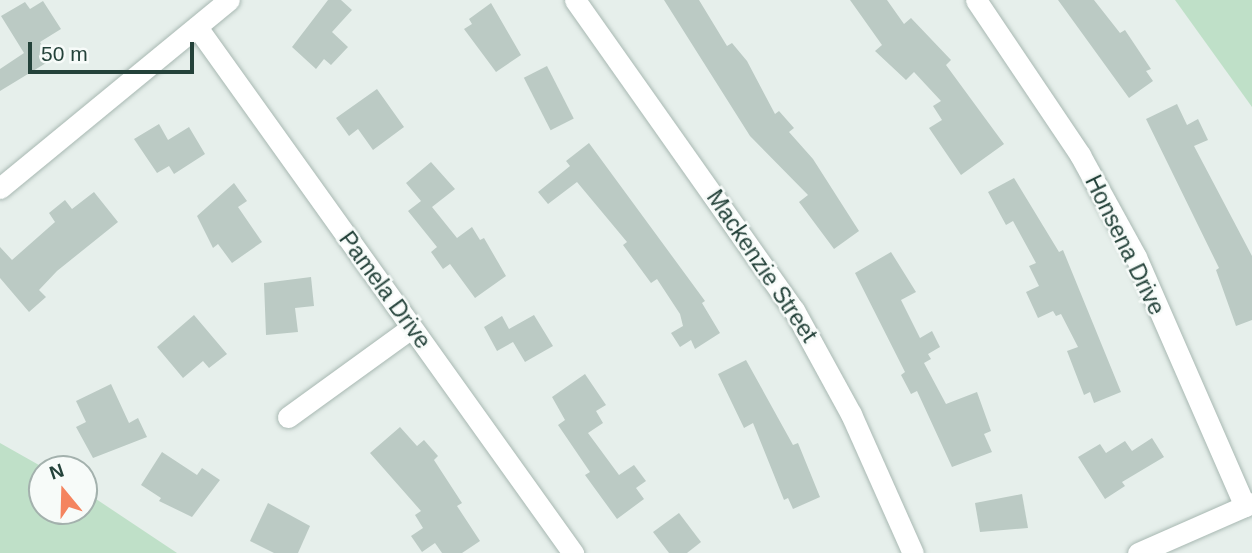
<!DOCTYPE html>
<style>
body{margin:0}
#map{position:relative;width:1252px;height:553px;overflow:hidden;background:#e6efeb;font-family:Helvetica,sans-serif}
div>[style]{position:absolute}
.green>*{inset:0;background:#bfe0c8}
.building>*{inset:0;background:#bbcac4;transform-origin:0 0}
.roads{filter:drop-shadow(0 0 2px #a8b8b2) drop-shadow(0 0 2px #a8b8b2)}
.minor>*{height:21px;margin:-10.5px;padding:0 10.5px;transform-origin:10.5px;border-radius:10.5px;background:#fff}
span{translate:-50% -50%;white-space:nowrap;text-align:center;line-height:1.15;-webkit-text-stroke:5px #f7fbf9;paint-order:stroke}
.street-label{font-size:23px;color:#24423a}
.north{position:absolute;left:28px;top:455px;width:70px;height:70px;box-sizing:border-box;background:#f7fbf9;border:2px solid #a3b1ad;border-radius:50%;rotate:341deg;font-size:19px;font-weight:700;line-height:28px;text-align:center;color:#24423a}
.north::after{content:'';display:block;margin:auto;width:24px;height:32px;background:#f4845f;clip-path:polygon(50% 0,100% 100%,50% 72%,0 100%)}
.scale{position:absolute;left:28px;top:42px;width:166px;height:32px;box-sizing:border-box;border:4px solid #24423a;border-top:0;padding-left:9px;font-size:21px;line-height:24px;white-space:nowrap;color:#24423a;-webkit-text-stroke:5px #f7fbf9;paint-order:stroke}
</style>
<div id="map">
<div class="green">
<div style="clip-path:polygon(1175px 0,1252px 0,1252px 107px)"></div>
<div style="clip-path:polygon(0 443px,46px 469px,42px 469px,42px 511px,84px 511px,84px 491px,177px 553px,0 553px)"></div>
</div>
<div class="building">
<div style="clip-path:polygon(328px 0,341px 0,352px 10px,332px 32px,348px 47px,331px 65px,324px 59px,316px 69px,292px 47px)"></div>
<div style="clip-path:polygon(664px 0,699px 0,727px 46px,732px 43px,747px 61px,775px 114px,779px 111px,794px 128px,789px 132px,813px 159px,859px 231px,834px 249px,799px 202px,808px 195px,750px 136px)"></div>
<div style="clip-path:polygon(850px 0,887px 0,904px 24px,911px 18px,951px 60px,946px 65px,1004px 144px,961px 175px,929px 128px,942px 120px,933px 106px,941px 101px,914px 72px,906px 80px,875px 51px,882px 45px)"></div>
<div style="clip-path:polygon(1058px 0,1094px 0,1120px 33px,1125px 30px,1151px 69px,1146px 71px,1153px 81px,1129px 98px)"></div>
<div style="clip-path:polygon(43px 1px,61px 29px,40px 42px,51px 60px,0 91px,0 69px,24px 53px,1px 16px,25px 2px,30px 9px)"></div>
<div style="clip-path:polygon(491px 3px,521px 55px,496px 72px,464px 29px,472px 24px,469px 19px)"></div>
<div style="left:547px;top:66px;width:59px;height:26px;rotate:63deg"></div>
<div style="clip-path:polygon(377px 89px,404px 127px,373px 150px,358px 129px,349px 136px,336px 118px)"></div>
<div style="clip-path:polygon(1177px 104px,1187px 125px,1198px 119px,1208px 140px,1194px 146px,1252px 256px,1252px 320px,1236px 326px,1216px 270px,1219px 268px,1146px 119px)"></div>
<div style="clip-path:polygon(159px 124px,168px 140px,189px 127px,205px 154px,174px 174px,169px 166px,157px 173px,134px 139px)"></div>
<div style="clip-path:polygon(589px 143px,705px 301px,702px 303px,720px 333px,695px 349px,691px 340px,680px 347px,671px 333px,683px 326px,680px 314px,657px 279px,651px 283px,623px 245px,627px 242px,577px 182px,548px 204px,538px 192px,570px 166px,566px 161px)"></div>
<div style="clip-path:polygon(431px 162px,455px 189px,432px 207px,457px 238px,472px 227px,480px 240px,484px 238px,506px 276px,475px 298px,450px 264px,443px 269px,431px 252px,437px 247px,408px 211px,421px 201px,406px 183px)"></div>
<div style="clip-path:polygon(1014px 178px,1059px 252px,1063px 250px,1121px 392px,1094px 403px,1090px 392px,1084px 395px,1067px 351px,1078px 347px,1061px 314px,1056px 316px,1053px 311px,1038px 318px,1026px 292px,1039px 286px,1029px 266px,1036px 263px,1013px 221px,1006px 225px,988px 192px)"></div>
<div style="clip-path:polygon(234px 183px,247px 201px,238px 207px,262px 242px,232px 263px,218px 244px,213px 248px,197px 216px)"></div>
<div style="clip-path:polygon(94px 192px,118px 222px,57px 271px,39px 290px,46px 297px,29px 312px,0 278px,0 247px,12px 260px,55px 222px,49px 213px,65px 200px,72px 209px)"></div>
<div style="clip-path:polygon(891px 252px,916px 292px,901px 300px,920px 338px,932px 331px,940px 347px,928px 354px,931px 359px,924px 363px,946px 404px,977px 392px,991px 431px,984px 434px,992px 452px,952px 467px,917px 391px,911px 394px,901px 375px,905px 372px,855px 273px)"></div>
<div style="clip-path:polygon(311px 277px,314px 306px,295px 308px,298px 332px,266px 335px,264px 283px)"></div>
<div style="clip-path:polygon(194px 315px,227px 354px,209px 368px,203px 361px,183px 378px,157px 347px)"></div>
<div style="clip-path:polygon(534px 315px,553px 346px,525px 362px,513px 342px,497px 351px,484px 327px,502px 316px,509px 329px)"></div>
<div style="clip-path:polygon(746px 360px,793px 445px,798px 443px,820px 497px,793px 509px,788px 498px,784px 500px,753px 423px,744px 428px,718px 374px)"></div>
<div style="clip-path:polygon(585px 374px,606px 405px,596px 411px,603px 423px,588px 433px,619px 475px,634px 465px,646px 481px,636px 488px,644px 499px,617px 519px,585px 475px,590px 472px,558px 425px,565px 420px,552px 397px)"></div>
<div style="clip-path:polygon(111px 384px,129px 423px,138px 418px,147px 437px,93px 458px,76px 427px,86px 422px,76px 401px)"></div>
<div style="clip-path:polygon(400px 427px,417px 446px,424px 440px,438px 456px,434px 460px,462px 503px,457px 506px,480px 541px,462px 553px,442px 553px,435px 543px,422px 552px,411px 536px,423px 528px,415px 515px,421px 511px,370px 453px)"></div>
<div style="clip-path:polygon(1152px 438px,1164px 457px,1122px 482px,1125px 486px,1105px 499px,1078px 457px,1100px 444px,1106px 453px,1125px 441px,1132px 451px)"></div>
<div style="clip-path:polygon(162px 452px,197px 475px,202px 468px,220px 480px,192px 517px,159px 501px,161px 498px,141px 485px)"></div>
<div style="clip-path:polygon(1022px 494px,1028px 528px,980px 532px,975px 503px)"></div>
<div style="clip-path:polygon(268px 503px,310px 526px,298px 553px,274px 553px,250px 541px)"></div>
<div style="clip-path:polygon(679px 513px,701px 542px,687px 553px,669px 553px,653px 532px)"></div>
</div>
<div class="roads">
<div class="minor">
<div style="left:575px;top:0;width:380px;rotate:54.8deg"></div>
<div style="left:794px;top:310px;width:119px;rotate:61.3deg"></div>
<div style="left:851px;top:414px;width:152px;rotate:66deg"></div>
<div style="left:976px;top:0;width:187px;rotate:56.1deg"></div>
<div style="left:1080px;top:155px;width:116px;rotate:61.2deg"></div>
<div style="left:1136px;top:257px;width:272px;rotate:66.4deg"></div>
<div style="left:197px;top:27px;width:647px;rotate:54.44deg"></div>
<div style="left:0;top:188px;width:296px;rotate:-39.4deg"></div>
<div style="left:288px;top:417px;width:152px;rotate:-35.9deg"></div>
<div style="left:1138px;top:553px;width:124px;rotate:-23.7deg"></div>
</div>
</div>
<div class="street-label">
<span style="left:1125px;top:245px;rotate:64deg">Honsena Drive</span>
<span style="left:762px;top:266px;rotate:56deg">Mackenzie Street</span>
<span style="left:385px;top:290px;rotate:54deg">Pamela Drive</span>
</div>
<div class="north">N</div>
<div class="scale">50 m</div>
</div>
